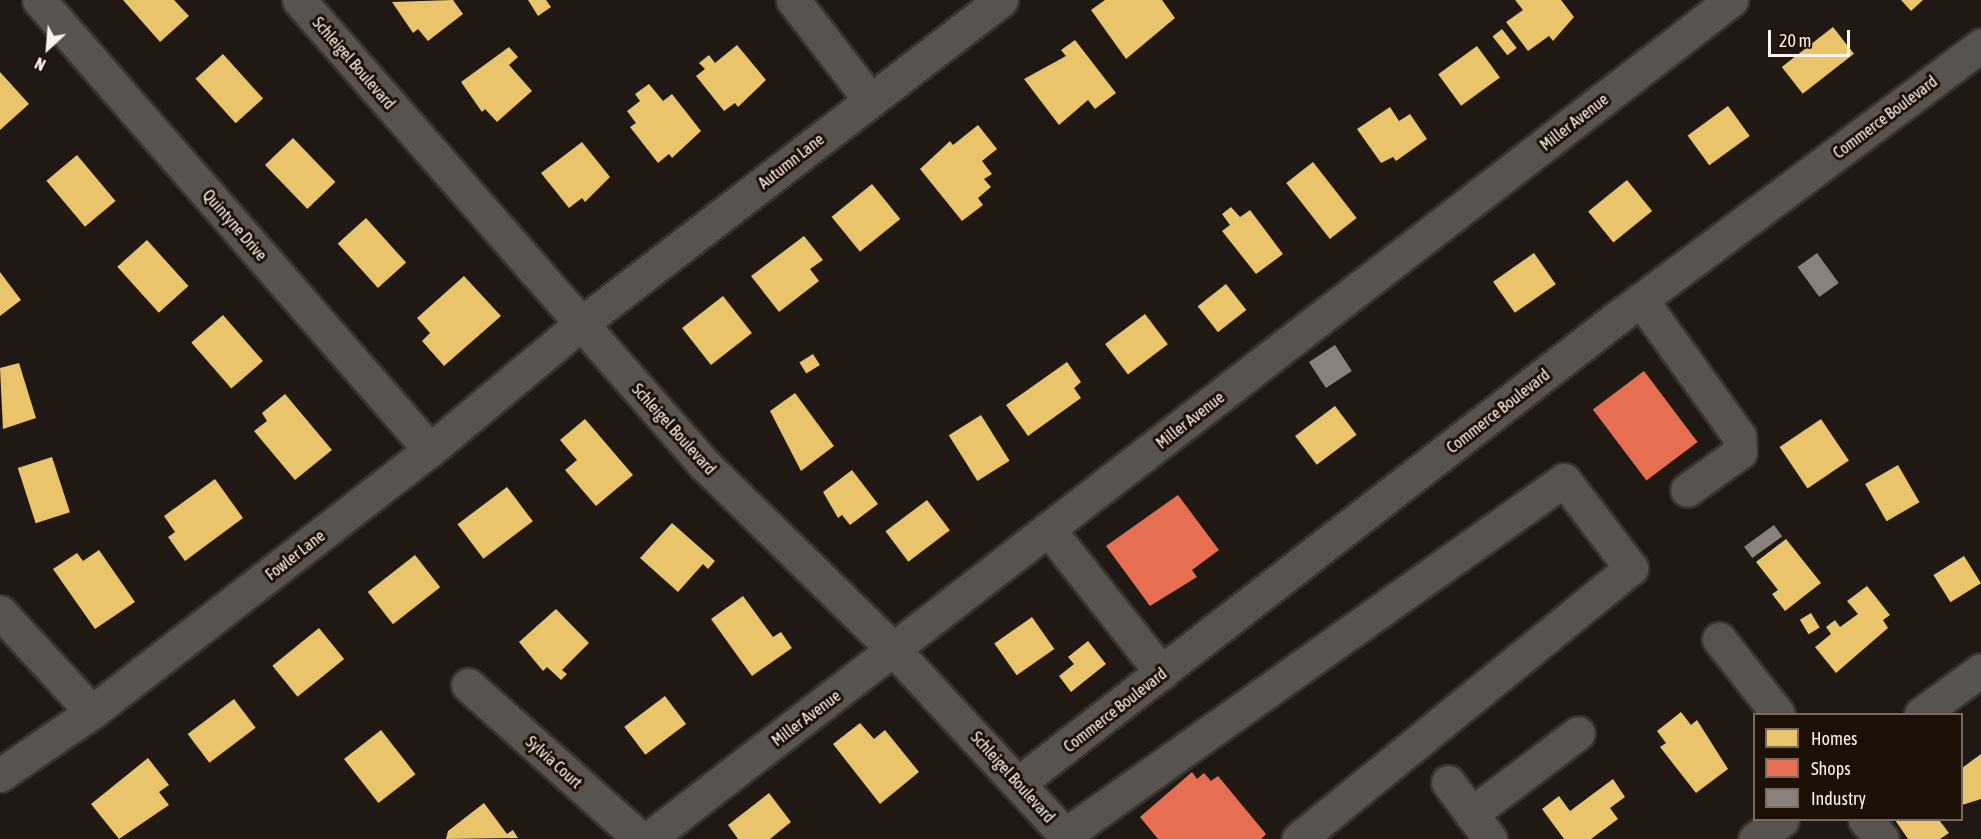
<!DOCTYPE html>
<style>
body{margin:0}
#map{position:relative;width:1981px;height:839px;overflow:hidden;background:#201913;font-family:"Asap Condensed",sans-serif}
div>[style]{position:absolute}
.homes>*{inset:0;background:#e9c46a;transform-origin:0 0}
.shops>*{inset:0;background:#e76f51;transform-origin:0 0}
.industry>*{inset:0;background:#8a817c;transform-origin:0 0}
.roads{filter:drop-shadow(2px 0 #38332f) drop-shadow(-2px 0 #38332f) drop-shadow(0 2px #38332f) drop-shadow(0 -2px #38332f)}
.minor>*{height:33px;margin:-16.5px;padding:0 16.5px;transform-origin:16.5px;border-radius:16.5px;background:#58534e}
span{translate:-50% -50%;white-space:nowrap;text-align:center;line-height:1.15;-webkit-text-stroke:6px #1c0f06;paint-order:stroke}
.street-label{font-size:16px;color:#fcf2eb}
.legend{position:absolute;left:1753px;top:713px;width:210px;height:108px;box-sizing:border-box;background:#1c0f06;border:2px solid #766a62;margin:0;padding:8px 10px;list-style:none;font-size:18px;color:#fcf2eb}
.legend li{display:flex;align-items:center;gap:12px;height:30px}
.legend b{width:30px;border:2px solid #766a62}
.north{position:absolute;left:18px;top:18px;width:60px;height:60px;-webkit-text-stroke:4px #1c0f06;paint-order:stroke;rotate:206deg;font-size:16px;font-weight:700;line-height:24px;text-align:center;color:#fcf2eb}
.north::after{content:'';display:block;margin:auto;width:21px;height:27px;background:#fcf2eb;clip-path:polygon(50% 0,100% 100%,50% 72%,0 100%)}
.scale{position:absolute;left:1768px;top:30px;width:82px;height:27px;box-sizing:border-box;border:3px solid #fcf2eb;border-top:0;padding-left:8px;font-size:18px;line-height:21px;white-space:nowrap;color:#fcf2eb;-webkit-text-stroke:4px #1c0f06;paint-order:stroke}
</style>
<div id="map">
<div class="homes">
<i style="clip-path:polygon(123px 0,174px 0,189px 16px,160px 42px)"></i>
<i style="clip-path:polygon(453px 0,463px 14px,428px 41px,418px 29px,413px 33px,392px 2px)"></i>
<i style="clip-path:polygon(528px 0,546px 0,551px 7px,538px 16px)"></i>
<i style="clip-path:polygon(1105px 0,1162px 0,1175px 18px,1126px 59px,1091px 10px)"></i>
<i style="clip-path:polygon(1515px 0,1561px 0,1574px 17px,1553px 41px,1549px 36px,1528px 51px,1506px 22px,1523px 10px)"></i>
<i style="clip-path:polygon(1901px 0,1923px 0,1911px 11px)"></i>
<i style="left:1833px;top:27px;width:34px;height:65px;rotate:52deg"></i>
<i style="left:1502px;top:29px;width:24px;height:12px;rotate:52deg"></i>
<i style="clip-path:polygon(1075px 40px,1116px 93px,1095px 109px,1088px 100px,1059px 125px,1024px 79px,1066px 56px,1061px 50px)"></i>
<i style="clip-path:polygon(737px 45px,766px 80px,738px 107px,735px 103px,724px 111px,696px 76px,705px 69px,699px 63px,709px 55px,715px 63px)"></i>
<i style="left:1477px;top:46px;width:39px;height:48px;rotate:54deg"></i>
<i style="clip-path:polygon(509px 47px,518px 57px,509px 65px,532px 91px,497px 122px,485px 109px,482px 112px,461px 82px)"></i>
<i style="left:223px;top:54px;width:60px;height:37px;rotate:48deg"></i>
<i style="clip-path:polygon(0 72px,29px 104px,0 130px)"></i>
<i style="clip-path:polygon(649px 84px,663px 101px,672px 94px,701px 131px,672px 158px,669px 154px,658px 163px,630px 127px,636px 123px,627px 111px,640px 101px,635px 94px)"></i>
<i style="left:1728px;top:106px;width:37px;height:50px;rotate:54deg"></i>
<i style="clip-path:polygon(1390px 107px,1399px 121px,1410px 114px,1427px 139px,1396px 161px,1393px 157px,1381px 163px,1357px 129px)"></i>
<i style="clip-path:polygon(978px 125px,997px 149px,982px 161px,992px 174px,984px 179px,991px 187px,978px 198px,983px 205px,962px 221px,920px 169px,950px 141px,953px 145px)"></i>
<i style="left:293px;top:138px;width:61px;height:39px;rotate:46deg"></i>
<i style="clip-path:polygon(582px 142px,610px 177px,585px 202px,582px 198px,569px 208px,541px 173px)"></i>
<i style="left:77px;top:155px;width:60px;height:40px;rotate:50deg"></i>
<i style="left:1313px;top:162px;width:71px;height:34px;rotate:52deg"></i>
<i style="left:1627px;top:180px;width:40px;height:50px;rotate:51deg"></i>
<i style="left:872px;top:184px;width:45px;height:52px;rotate:51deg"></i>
<i style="clip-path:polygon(1231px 207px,1240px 217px,1250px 210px,1283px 254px,1256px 274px,1222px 231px,1230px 225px,1222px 214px)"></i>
<i style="left:366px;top:218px;width:60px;height:38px;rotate:48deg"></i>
<i style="clip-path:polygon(804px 236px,823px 260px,810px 269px,819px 281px,779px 312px,751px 276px)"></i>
<i style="left:147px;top:240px;width:62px;height:40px;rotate:48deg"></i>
<i style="left:1534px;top:253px;width:38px;height:50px;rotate:55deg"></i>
<i style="clip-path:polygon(0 272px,21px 300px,0 316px)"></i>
<i style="clip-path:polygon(464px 276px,501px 316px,444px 366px,422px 341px,430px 333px,417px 318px)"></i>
<i style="left:1226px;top:284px;width:33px;height:36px;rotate:52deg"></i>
<i style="left:723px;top:296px;width:47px;height:52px;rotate:52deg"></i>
<i style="left:1145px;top:314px;width:38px;height:50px;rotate:53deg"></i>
<i style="left:223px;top:315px;width:61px;height:42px;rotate:49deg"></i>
<i style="left:813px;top:354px;width:13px;height:16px;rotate:58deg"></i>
<i style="clip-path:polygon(1067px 362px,1081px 382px,1074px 388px,1081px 398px,1028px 436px,1006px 405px)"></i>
<i style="clip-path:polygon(19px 363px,36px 418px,3px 429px,0 368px)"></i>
<i style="clip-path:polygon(795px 393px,834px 446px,801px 471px,770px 411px)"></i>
<i style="clip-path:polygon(285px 394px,332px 450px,295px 480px,254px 431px,267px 421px,262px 413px)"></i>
<i style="left:1335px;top:406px;width:36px;height:50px;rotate:53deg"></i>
<i style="left:981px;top:415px;width:54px;height:38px;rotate:58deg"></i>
<i style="clip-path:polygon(585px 419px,633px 475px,596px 506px,565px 470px,577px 460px,560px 440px)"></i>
<i style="left:1821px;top:419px;width:50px;height:50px;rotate:56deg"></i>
<i style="left:52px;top:457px;width:58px;height:36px;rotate:72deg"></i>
<i style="left:1898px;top:465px;width:43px;height:38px;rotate:60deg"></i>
<i style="clip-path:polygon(852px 470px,878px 504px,850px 525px,842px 515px,838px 518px,823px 492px)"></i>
<i style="clip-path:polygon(215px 479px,243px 518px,185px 561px,168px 537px,175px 532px,164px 516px)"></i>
<i style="left:507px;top:487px;width:43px;height:62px;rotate:53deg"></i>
<i style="left:927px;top:500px;width:38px;height:52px;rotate:53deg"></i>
<i style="clip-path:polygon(672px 523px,715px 561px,708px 569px,703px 564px,678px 592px,640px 558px)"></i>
<i style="clip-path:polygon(1786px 539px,1821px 583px,1785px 611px,1772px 594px,1778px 590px,1756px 562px)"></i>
<i style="clip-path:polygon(99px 550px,135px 602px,95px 629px,53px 569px,77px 553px,83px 561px)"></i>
<i style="left:415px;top:555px;width:41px;height:60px;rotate:52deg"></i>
<i style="left:1964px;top:556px;width:32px;height:36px;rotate:58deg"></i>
<i style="clip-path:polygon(1867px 586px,1890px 615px,1883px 620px,1888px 628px,1836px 673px,1815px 647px,1831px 634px,1826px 627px,1835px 620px,1840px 627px,1858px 614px,1847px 601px)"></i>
<i style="clip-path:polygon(743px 596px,773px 637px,781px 632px,792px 648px,752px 676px,711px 619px)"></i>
<i style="clip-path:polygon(556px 609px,589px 643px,562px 670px,567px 674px,561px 680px,547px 667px,543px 671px,519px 642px)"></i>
<i style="left:1811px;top:613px;width:17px;height:13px;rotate:59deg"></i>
<i style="left:1032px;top:617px;width:39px;height:46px;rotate:55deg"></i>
<i style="left:319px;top:628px;width:40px;height:60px;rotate:51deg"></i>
<i style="clip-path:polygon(1088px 641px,1106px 664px,1071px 692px,1059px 676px,1074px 664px,1068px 657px)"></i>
<i style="left:665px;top:696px;width:35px;height:51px;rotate:53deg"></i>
<i style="left:234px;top:699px;width:36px;height:58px;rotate:53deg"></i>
<i style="clip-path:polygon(1681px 712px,1691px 725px,1697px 720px,1728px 769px,1696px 793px,1660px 747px,1666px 743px,1657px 731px)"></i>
<i style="clip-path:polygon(860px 723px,874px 739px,885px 730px,919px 772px,880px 804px,833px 744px)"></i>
<i style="left:381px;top:730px;width:56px;height:47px;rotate:52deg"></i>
<i style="clip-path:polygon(1981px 754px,1981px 799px,1962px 805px,1962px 768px)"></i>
<i style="clip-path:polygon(148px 758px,169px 785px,159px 792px,169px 805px,119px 839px,91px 804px)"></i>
<i style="clip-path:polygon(1613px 779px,1625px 797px,1610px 808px,1618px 819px,1591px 839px,1564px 839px,1542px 809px,1559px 796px,1570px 811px)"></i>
<i style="clip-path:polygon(769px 793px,791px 822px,770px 839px,738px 839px,728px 825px)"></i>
<i style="clip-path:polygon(484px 803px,507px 834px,513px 830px,518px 838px,446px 839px,448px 831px)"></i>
<i style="clip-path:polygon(1895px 820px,1939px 820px,1949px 833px,1940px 839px,1908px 839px)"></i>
</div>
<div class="shops">
<i style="left:1644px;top:371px;width:89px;height:64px;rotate:53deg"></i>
<i style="clip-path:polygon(1178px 495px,1219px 550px,1192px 570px,1197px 577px,1150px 606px,1106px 546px)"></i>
<i style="clip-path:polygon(1192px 772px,1197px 779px,1204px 773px,1211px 781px,1218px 776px,1266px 834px,1261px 839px,1158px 839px,1140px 817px)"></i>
</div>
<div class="industry">
<i style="left:1817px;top:253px;width:37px;height:24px;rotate:54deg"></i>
<i style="left:1335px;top:345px;width:31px;height:31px;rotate:57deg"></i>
<i style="left:1774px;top:525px;width:14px;height:37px;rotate:54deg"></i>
</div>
<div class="roads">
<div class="minor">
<i style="left:39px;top:0;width:596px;rotate:49.01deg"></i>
<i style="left:299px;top:0;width:614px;rotate:48.89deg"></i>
<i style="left:703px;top:463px;width:267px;rotate:44.4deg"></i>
<i style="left:894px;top:650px;width:258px;rotate:47.2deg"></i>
<i style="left:793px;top:0;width:126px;rotate:52.4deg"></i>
<i style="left:1641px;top:300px;width:168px;rotate:54.2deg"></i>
<i style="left:1739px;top:436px;width:16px;rotate:86deg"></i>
<i style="left:1740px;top:452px;width:65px;rotate:144.4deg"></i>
<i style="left:1049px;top:530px;width:182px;rotate:51.7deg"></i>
<i style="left:0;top:612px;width:136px;rotate:47.4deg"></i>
<i style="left:1719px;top:639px;width:95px;rotate:51.8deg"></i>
<i style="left:468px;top:685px;width:232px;rotate:41.7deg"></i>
<i style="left:1921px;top:714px;width:74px;rotate:-36.3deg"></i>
<i style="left:0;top:775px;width:112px;rotate:-34.4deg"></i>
<i style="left:92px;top:712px;width:428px;rotate:-37.8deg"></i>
<i style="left:430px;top:450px;width:198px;rotate:-39.9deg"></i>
<i style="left:582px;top:323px;width:529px;rotate:-37.63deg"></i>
<i style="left:1020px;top:782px;width:758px;rotate:-37.87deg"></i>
<i style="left:1618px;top:317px;width:454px;rotate:-36.8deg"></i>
<i style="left:1448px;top:782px;width:71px;rotate:53.6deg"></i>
<i style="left:1471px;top:814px;width:134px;rotate:-37.1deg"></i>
<i style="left:1865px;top:820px;width:25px;rotate:48deg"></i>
<i style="left:1065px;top:835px;width:612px;rotate:-35.43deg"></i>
<i style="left:1564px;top:480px;width:111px;rotate:52.7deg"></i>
<i style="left:1631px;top:568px;width:429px;rotate:140.8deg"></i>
<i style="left:648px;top:839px;width:1370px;rotate:-37.76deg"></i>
<i style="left:1755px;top:839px;width:33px;rotate:-35deg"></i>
</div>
</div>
<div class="street-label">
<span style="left:354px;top:63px;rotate:49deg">Schleigel Boulevard</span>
<span style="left:1885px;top:117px;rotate:-37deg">Commerce Boulevard</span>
<span style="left:1574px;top:122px;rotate:-38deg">Miller Avenue</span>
<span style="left:791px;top:161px;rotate:-38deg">Autumn Lane</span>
<span style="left:235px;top:225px;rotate:49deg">Quintyne Drive</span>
<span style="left:1498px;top:411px;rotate:-38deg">Commerce Boulevard</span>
<span style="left:1190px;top:420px;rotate:-38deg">Miller Avenue</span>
<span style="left:674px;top:429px;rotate:48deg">Schleigel Boulevard</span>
<span style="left:295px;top:555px;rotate:-38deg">Fowler Lane</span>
<span style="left:1115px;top:710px;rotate:-38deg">Commerce Boulevard</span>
<span style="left:806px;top:718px;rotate:-37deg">Miller Avenue</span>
<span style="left:554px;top:762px;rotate:42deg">Sylvia Court</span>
<span style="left:1013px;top:777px;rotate:48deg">Schleigel Boulevard</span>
</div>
<ul class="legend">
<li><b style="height:16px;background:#e9c46a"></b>Homes</li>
<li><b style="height:16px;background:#e76f51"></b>Shops</li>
<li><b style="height:16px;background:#8a817c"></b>Industry</li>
</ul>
<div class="north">N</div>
<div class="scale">20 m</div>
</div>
